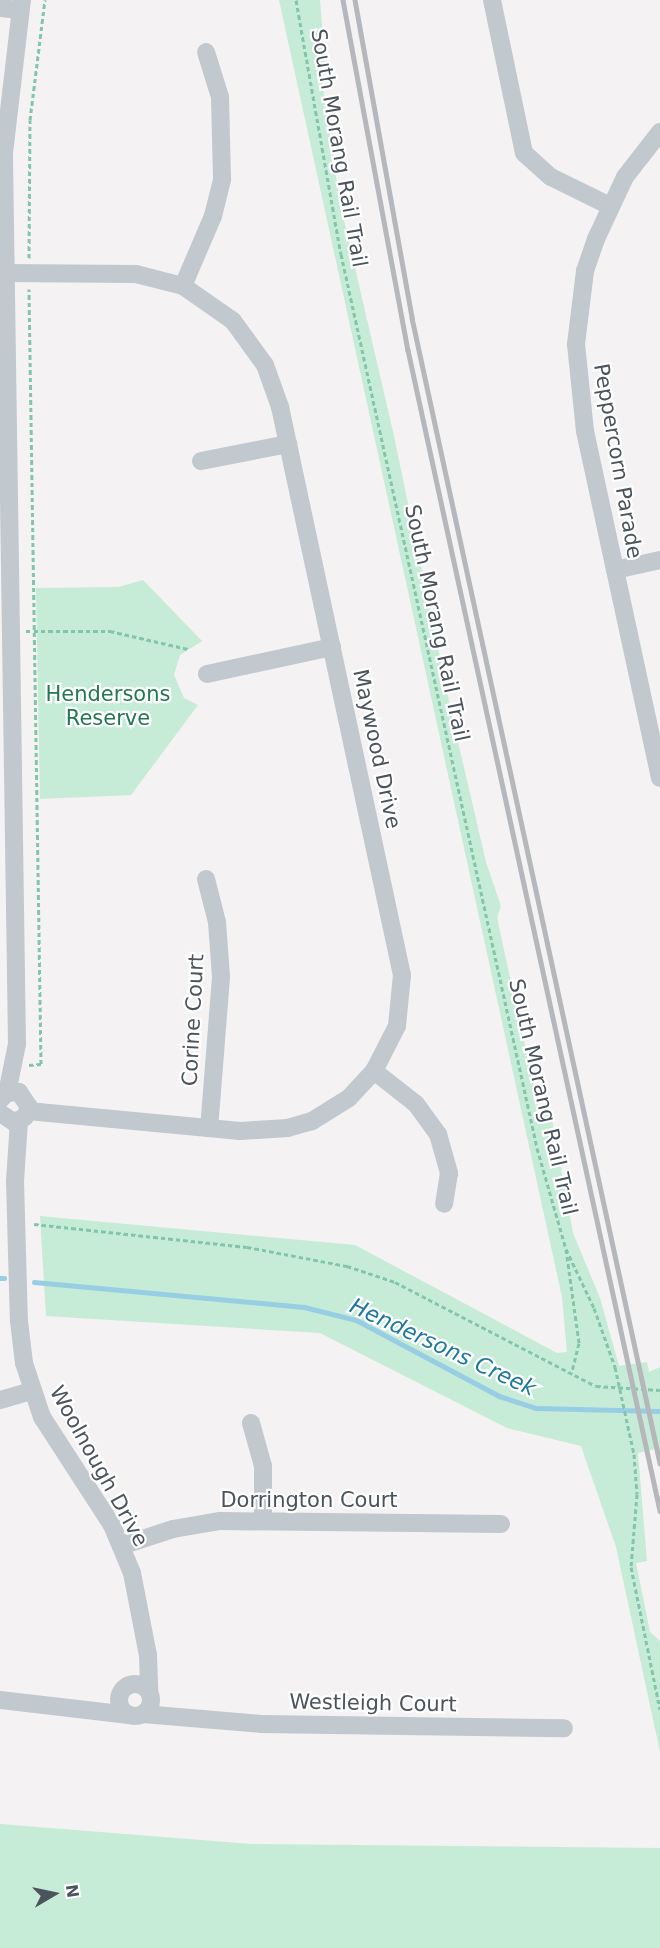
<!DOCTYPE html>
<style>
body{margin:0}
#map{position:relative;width:660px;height:1948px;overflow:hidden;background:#f4f2f2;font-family:"DejaVu Sans",sans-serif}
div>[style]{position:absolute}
.green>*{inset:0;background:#c6ebd7}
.stream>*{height:5px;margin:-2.5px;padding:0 2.5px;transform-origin:2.5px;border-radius:2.5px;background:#98cee3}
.path>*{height:3px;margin-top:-1.5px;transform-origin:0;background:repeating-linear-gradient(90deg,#82c6a9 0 4.5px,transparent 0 7.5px)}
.minor>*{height:18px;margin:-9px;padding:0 9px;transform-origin:9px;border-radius:9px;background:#c1c8ce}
.minor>.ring{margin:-9px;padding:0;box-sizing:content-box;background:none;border:18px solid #c1c8ce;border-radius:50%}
.rail>*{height:4.5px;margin:-2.25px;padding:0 2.25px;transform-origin:2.25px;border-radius:2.25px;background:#b5b7bb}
.path-bridge>*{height:3px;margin-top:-1.5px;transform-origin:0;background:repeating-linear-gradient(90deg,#82c6a9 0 4.5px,transparent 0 7.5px)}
span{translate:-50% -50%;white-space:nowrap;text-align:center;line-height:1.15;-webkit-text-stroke:4.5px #fff;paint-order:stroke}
.street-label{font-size:21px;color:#4b535d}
.park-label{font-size:21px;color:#237853}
.water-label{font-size:22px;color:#1d7a9e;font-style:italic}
.north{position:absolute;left:24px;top:1864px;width:60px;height:60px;-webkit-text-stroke:4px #fff;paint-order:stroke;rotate:81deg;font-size:16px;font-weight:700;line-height:24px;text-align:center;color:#4b535d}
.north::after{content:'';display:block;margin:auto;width:21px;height:27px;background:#4b535d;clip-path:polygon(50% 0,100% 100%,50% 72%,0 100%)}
</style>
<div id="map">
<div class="green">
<i style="clip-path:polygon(279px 0,320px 0,325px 64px,321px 74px,340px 203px,394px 436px,452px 716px,486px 862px,501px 906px,497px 918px,540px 1114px,551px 1115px,573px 1233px,600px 1298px,619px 1366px,647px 1362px,649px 1372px,660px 1367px,660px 1448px,638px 1453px,647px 1561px,636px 1563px,650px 1632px,660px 1641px,660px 1752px,616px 1547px,581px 1446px,507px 1428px,320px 1333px,46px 1316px,40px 1216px,355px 1245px,557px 1353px,567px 1352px,562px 1297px)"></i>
<i style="clip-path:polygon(143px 580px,202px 641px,180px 655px,174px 675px,184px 698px,198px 705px,131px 795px,40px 799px,36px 588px,118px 587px)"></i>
<i style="clip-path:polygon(0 1824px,251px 1844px,660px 1848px,660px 1948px,0 1948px)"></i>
</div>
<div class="stream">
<i style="left:0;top:1278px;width:4px"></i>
<i style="left:34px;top:1282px;width:271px;rotate:5.3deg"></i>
<i style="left:304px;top:1307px;width:54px;rotate:14deg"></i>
<i style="left:356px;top:1320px;width:162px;rotate:28deg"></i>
<i style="left:499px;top:1396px;width:39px;rotate:18deg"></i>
<i style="left:536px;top:1408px;width:124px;rotate:1.4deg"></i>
</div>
<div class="path">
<i style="left:296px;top:0;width:258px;rotate:80deg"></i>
<i style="left:341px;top:254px;width:915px;rotate:77.63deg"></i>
<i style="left:537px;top:1148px;width:105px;rotate:74deg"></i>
<i style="left:566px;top:1249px;width:65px;rotate:64.6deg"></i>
<i style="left:594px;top:1308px;width:63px;rotate:70.4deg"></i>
<i style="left:29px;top:258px;width:138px;rotate:-89.6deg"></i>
<i style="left:30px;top:120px;width:121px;rotate:-82.9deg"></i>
<i style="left:26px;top:631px;width:84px"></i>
<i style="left:110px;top:631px;width:80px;rotate:13deg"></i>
<i style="left:29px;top:1065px;width:12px;rotate:-5deg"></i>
<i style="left:41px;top:1064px;width:775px;rotate:-90.89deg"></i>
<i style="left:34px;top:1224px;width:214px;rotate:6.2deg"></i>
<i style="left:247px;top:1247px;width:102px;rotate:10.8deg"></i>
<i style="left:347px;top:1266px;width:51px;rotate:18.4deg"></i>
<i style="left:395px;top:1282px;width:226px;rotate:27.4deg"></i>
<i style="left:596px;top:1386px;width:64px;rotate:3.6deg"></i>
<i style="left:566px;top:1249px;width:95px;rotate:82.1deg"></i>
<i style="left:579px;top:1343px;width:29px;rotate:104deg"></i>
<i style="left:634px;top:1454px;width:40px;rotate:85.7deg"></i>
<i style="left:637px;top:1494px;width:73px;rotate:94.7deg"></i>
<i style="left:631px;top:1567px;width:145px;rotate:78.5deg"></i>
</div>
<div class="minor">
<i style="left:492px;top:0;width:156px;rotate:78.2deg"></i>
<i style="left:524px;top:153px;width:36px;rotate:42deg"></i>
<i style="left:551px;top:177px;width:66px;rotate:26.2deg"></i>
<i style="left:0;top:8px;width:20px;rotate:6deg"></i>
<i style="left:660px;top:132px;width:57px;rotate:127.9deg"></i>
<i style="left:625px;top:177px;width:68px;rotate:115.1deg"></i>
<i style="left:596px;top:239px;width:34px;rotate:109deg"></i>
<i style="left:585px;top:271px;width:74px;rotate:97deg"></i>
<i style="left:576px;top:344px;width:87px;rotate:84.1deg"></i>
<i style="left:585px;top:431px;width:355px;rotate:77.8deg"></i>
<i style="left:5px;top:273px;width:131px;rotate:0.4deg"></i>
<i style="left:136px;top:274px;width:49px;rotate:14.3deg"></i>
<i style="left:183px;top:286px;width:61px;rotate:35deg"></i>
<i style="left:233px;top:321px;width:54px;rotate:54deg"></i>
<i style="left:265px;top:365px;width:45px;rotate:70.3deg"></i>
<i style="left:280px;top:407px;width:581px;rotate:77.88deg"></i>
<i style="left:402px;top:975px;width:51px;rotate:95.6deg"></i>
<i style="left:397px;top:1026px;width:51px;rotate:117.1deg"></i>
<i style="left:374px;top:1071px;width:37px;rotate:133deg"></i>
<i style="left:349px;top:1098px;width:44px;rotate:148.1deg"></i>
<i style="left:312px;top:1121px;width:25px;rotate:164deg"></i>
<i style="left:288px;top:1128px;width:48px;rotate:176.4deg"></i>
<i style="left:240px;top:1131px;width:213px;rotate:-174.6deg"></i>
<i style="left:183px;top:286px;width:76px;rotate:-66.8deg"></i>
<i style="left:213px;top:216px;width:38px;rotate:-76deg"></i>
<i style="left:222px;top:179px;width:82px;rotate:-91.4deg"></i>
<i style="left:220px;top:97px;width:47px;rotate:-107.3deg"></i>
<i style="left:201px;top:461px;width:89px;rotate:-11.1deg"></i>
<i style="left:615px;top:570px;width:46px;rotate:-12.5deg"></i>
<i style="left:207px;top:674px;width:128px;rotate:-12.2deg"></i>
<i style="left:206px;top:879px;width:44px;rotate:75.7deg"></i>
<i style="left:217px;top:922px;width:55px;rotate:85.8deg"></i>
<i style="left:221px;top:977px;width:151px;rotate:94.5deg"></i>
<i style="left:374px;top:1071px;width:53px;rotate:38.2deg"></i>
<i style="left:416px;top:1104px;width:37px;rotate:54deg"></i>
<i style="left:438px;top:1134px;width:41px;rotate:74.2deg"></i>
<i style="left:449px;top:1173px;width:31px;rotate:99deg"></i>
<i style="left:7px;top:1093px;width:50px;rotate:-78.5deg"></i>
<i style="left:17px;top:1044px;width:891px;rotate:-90.84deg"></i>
<i style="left:4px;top:153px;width:154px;rotate:-83.3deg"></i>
<i style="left:0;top:1113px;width:17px;rotate:33deg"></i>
<i style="left:14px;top:1122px;width:12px;rotate:-24deg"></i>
<i style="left:25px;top:1117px;width:11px;rotate:-68deg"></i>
<i style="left:29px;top:1107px;width:18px;rotate:-124deg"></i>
<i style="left:19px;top:1092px;width:12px;rotate:175deg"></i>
<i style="left:7px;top:1093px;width:10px;rotate:135deg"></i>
<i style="left:19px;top:1121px;width:60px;rotate:93.8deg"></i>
<i style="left:15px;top:1181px;width:140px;rotate:88.4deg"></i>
<i style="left:19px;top:1321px;width:42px;rotate:83.2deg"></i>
<i style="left:24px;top:1363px;width:57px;rotate:71.6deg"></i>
<i style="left:42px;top:1417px;width:129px;rotate:57.1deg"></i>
<i style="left:112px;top:1525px;width:52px;rotate:67.4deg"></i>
<i style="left:132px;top:1573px;width:84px;rotate:79deg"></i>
<i style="left:148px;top:1655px;width:37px;rotate:88deg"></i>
<i style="left:0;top:1400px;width:33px;rotate:-16deg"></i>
<i style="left:251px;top:1423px;width:45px;rotate:74.4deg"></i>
<i style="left:263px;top:1466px;width:55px;rotate:90deg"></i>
<i style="left:121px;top:1546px;width:55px;rotate:-18.1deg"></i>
<i style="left:173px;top:1529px;width:48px;rotate:-9.7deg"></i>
<i style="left:220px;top:1521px;width:281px;rotate:0.6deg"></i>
<i class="ring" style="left:119px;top:1684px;width:14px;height:14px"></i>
<i style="left:0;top:1700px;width:130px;rotate:6.6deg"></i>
<i style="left:143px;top:1714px;width:118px;rotate:4.8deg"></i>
<i style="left:261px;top:1724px;width:303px;rotate:0.8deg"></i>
</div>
<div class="rail">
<i style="left:343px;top:0;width:356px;rotate:79.5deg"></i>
<i style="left:408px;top:350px;width:1188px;rotate:77.75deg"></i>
<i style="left:355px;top:0;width:323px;rotate:79.8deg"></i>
<i style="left:412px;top:318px;width:1172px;rotate:77.78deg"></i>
</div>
<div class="path-bridge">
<i style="left:615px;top:1367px;width:89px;rotate:77.7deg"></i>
</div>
<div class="street-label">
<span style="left:339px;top:148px;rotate:80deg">South Morang Rail Trail</span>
<span style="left:618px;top:461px;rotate:80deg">Peppercorn Parade</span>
<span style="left:437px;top:623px;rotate:78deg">South Morang Rail Trail</span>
<span style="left:377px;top:749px;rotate:78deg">Maywood Drive</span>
<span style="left:193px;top:1020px;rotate:-87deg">Corine Court</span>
<span style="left:543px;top:1097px;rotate:77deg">South Morang Rail Trail</span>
<span style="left:99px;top:1466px;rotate:61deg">Woolnough Drive</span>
<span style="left:309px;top:1500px">Dorrington Court</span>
<span style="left:373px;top:1703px;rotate:1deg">Westleigh Court</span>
</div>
<div class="park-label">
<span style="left:108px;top:706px">Hendersons<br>Reserve</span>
</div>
<div class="water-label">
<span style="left:443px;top:1347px;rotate:25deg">Hendersons Creek</span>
</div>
<div class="north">N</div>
</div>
